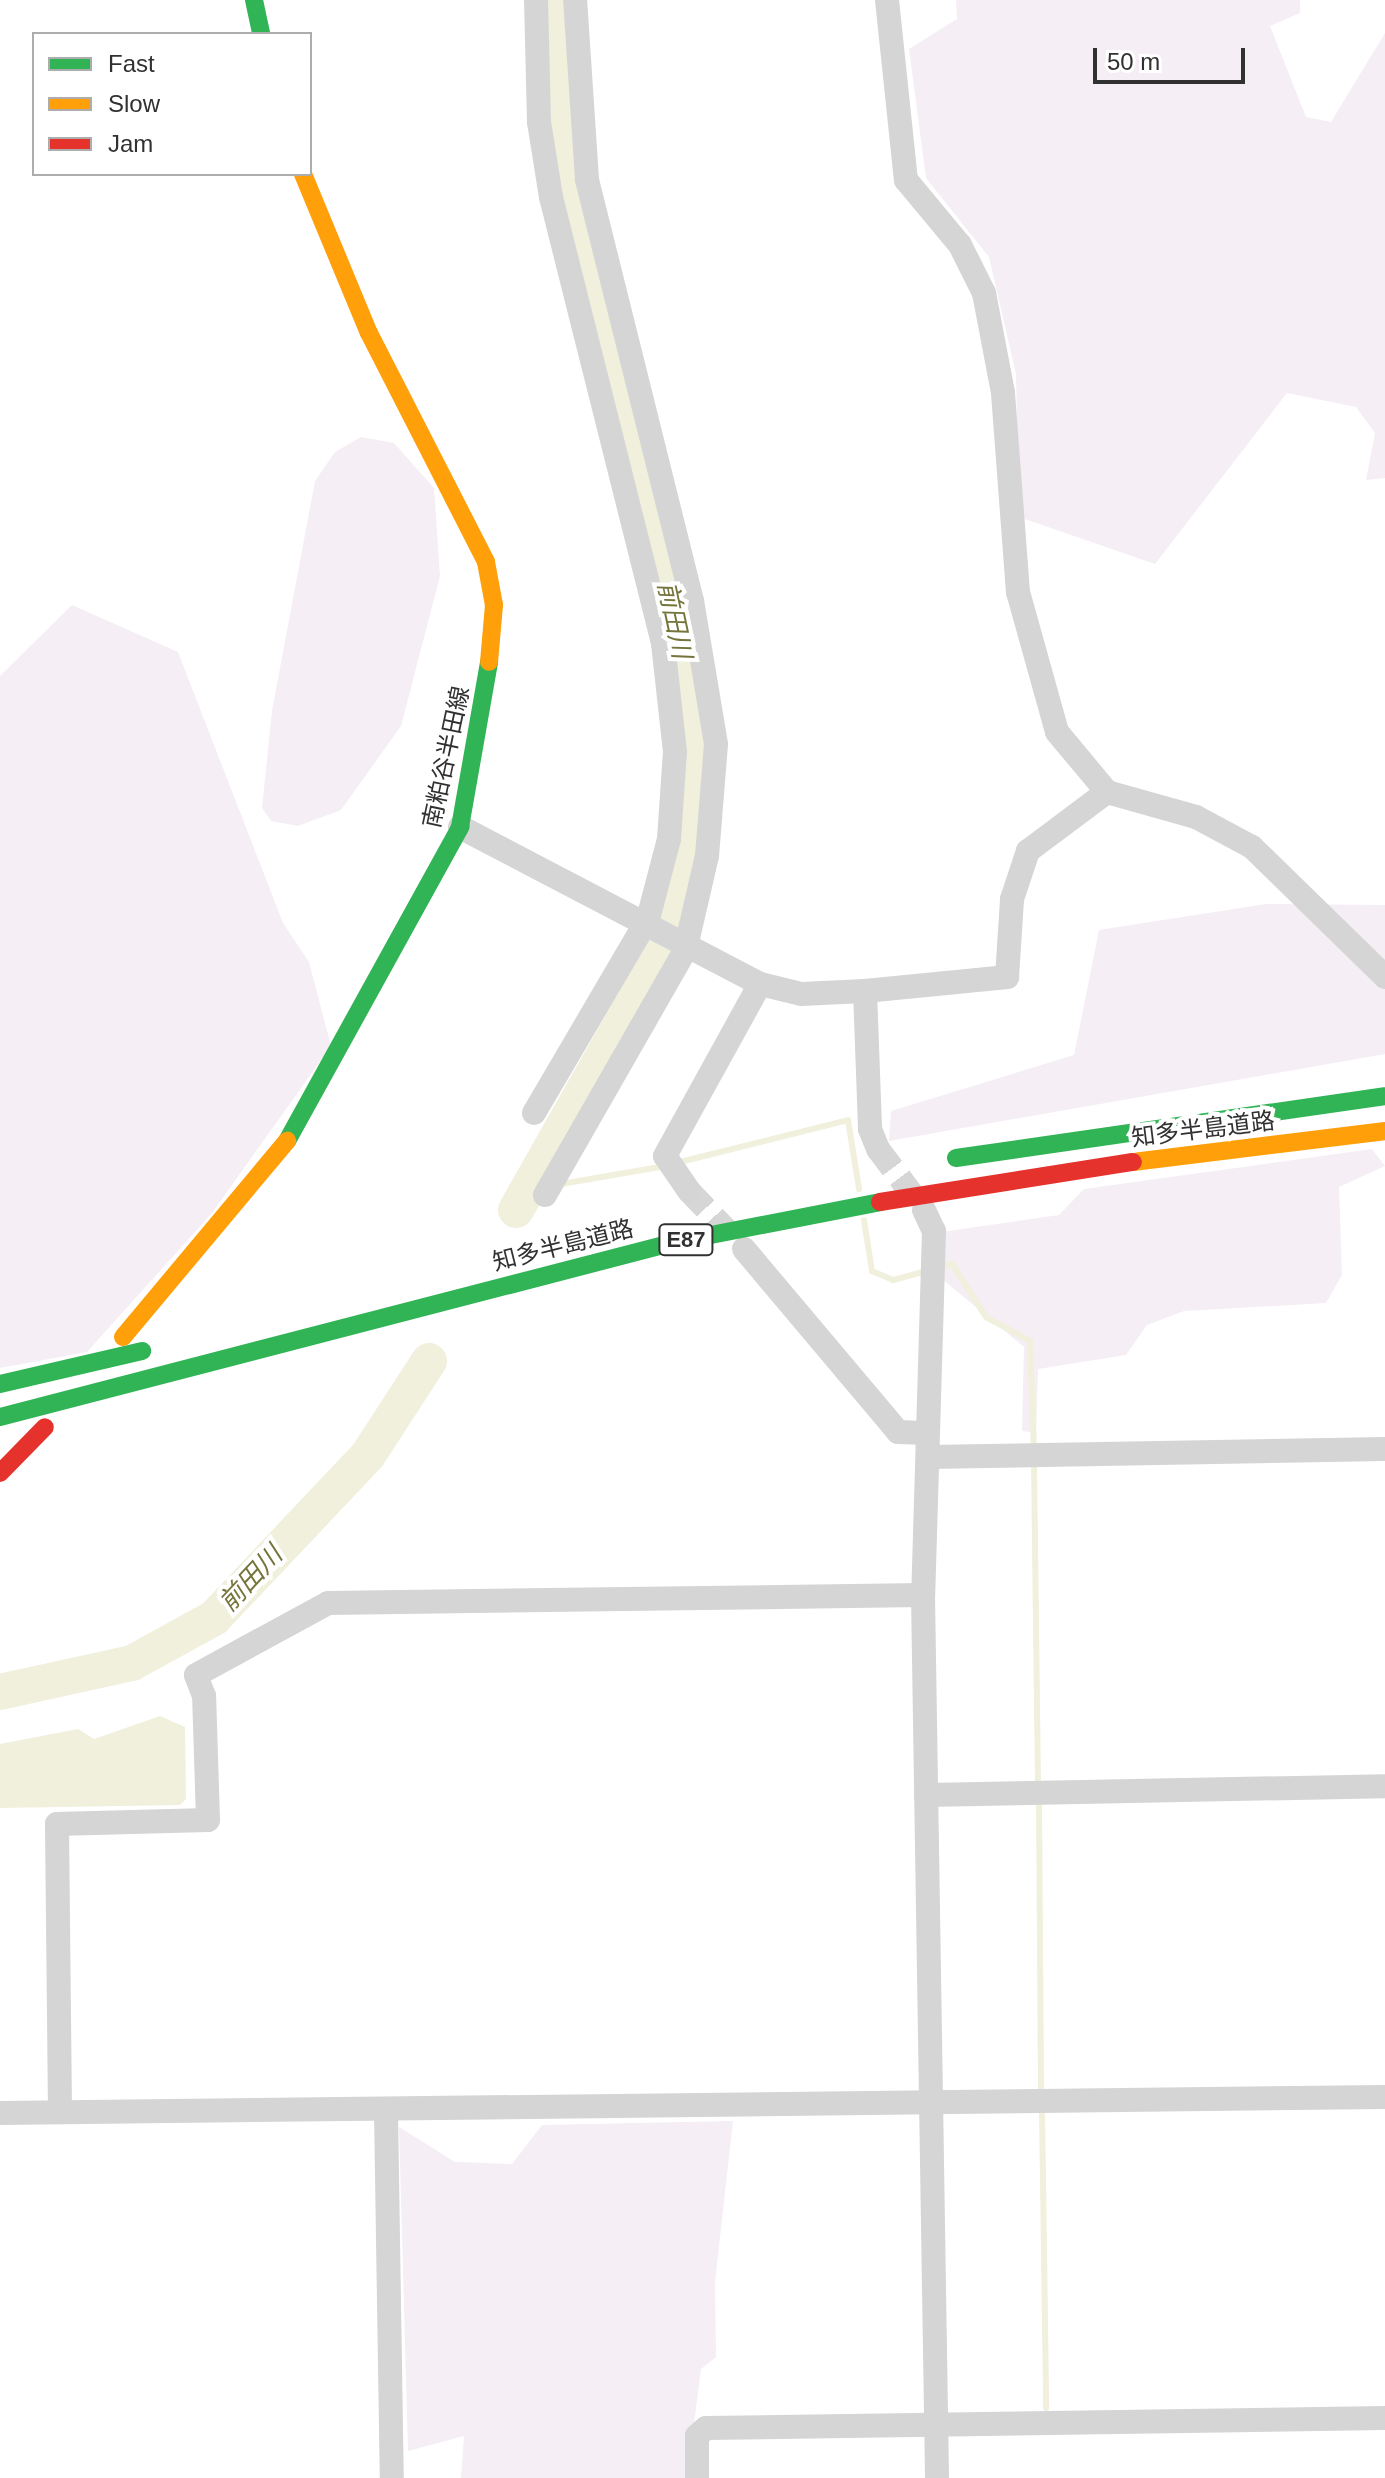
<!DOCTYPE html>
<meta charset="utf-8">
<style>
body{margin:0}
#map{position:relative;width:1385px;height:2478px;overflow:hidden;background:#fff;font-family:Arial,"Noto Sans JP",sans-serif}
div>[style]{position:absolute}
.green>*{inset:0;background:#f5eef5}
.water>*{inset:0;background:#f0f0dd}
.stream>*{height:6px;margin:-3px;padding:0 3px;transform-origin:3px;border-radius:3px;background:#f0f0dd}
.river>*{height:36px;margin:-18px;padding:0 18px;transform-origin:18px;border-radius:18px;background:#f0f0dd}
.street-tunnel>*{height:24px;margin-top:-12px;transform-origin:0;background:repeating-linear-gradient(90deg,#d6d6d6 0 24px,transparent 0 36px)}
.street>*{height:24px;margin:-12px;padding:0 12px;transform-origin:12px;border-radius:12px;background:#d5d5d5}
.fast>*{height:18px;margin:-9px;padding:0 9px;transform-origin:9px;border-radius:9px;background:#30b455}
.slow>*{height:18px;margin:-9px;padding:0 9px;transform-origin:9px;border-radius:9px;background:#ff9f0a}
.jam>*{height:18px;margin:-9px;padding:0 9px;transform-origin:9px;border-radius:9px;background:#e5322d}
span{translate:-50% -50%;white-space:nowrap;text-align:center;line-height:1.15;-webkit-text-stroke:8px #fff;paint-order:stroke}
.shield-label span{padding:2px 6px;background:#fff;border:2px solid;border-radius:6px;-webkit-text-stroke-width:0}
.shield-label{font-size:22px;color:#313131;font-weight:700}
.street-label{font-size:24px;color:#313131}
.water-label{font-size:26px;color:#74743b;font-style:italic}
.legend{position:absolute;left:32px;top:32px;width:280px;height:144px;box-sizing:border-box;background:#fff;border:2px solid #adadad;margin:0;padding:10px 14px;list-style:none;font-size:24px;color:#313131}
.legend li{display:flex;align-items:center;gap:16px;height:40px}
.legend b{width:40px;border:2px solid #adadad}
.scale{position:absolute;left:1093px;top:48px;width:152px;height:36px;box-sizing:border-box;border:4px solid #313131;border-top:0;padding-left:10px;font-size:24px;line-height:28px;white-space:nowrap;color:#313131;-webkit-text-stroke:6px #fff;paint-order:stroke}
</style>
<div id="map">
<div class="green">
<i style="clip-path:polygon(956px 0,1300px 0,1300px 13px,1270px 26px,1306px 117px,1331px 122px,1385px 33px,1385px 478px,1366px 480px,1375px 433px,1356px 407px,1287px 393px,1155px 564px,1019px 517px,1016px 374px,989px 257px,926px 178px,909px 49px,957px 19px)"></i>
<i style="clip-path:polygon(361px 437px,394px 443px,434px 488px,440px 576px,401px 726px,341px 810px,298px 826px,271px 821px,262px 808px,272px 711px,315px 481px,335px 452px)"></i>
<i style="clip-path:polygon(72px 605px,178px 652px,283px 923px,309px 962px,331px 1046px,212px 1213px,87px 1352px,0 1368px,0 676px)"></i>
<i style="clip-path:polygon(1266px 904px,1385px 905px,1385px 1054px,889px 1141px,891px 1111px,1074px 1055px,1099px 930px)"></i>
<i style="clip-path:polygon(1372px 1149px,1385px 1166px,1339px 1187px,1342px 1275px,1326px 1303px,1184px 1311px,1147px 1325px,1126px 1355px,1038px 1369px,1036px 1433px,1022px 1431px,1024px 1347px,942px 1279px,941px 1232px,1059px 1215px,1084px 1189px)"></i>
<i style="clip-path:polygon(733px 2121px,715px 2282px,716px 2357px,701px 2369px,687px 2478px,461px 2478px,464px 2436px,408px 2451px,399px 2127px,455px 2162px,512px 2164px,542px 2125px)"></i>
</div>
<div class="water">
<i style="clip-path:polygon(160px 1716px,185px 1727px,186px 1799px,180px 1805px,0 1808px,0 1744px,78px 1729px,94px 1739px)"></i>
</div>
<div class="stream">
<i style="left:676px;top:1163px;width:177px;rotate:-14deg"></i>
<i style="left:848px;top:1120px;width:70px;rotate:80.9deg"></i>
<i style="left:561px;top:1184px;width:106px;rotate:-9.8deg"></i>
<i style="left:864px;top:1220px;width:52px;rotate:81.1deg"></i>
<i style="left:872px;top:1271px;width:23px;rotate:23deg"></i>
<i style="left:893px;top:1280px;width:34px;rotate:-15deg"></i>
<i style="left:937px;top:1268px;width:16px;rotate:-15deg"></i>
<i style="left:952px;top:1264px;width:63px;rotate:57.3deg"></i>
<i style="left:986px;top:1317px;width:50px;rotate:28.6deg"></i>
<i style="left:1030px;top:1341px;width:108px;rotate:87.9deg"></i>
<i style="left:1034px;top:1460px;width:329px;rotate:89.3deg"></i>
<i style="left:1039px;top:1800px;width:297px;rotate:89.6deg"></i>
<i style="left:1042px;top:2108px;width:300px;rotate:89.2deg"></i>
</div>
<div class="river">
<i style="left:516px;top:1210px;width:272px;rotate:-60.5deg"></i>
<i style="left:650px;top:973px;width:55px;rotate:-67.6deg"></i>
<i style="left:671px;top:922px;width:65px;rotate:-76.6deg"></i>
<i style="left:686px;top:859px;width:104px;rotate:-85.1deg"></i>
<i style="left:695px;top:755px;width:106px;rotate:-96.5deg"></i>
<i style="left:683px;top:650px;width:472px;rotate:-104deg"></i>
<i style="left:569px;top:192px;width:193px;rotate:-94.5deg"></i>
<i style="left:0;top:1692px;width:135px;rotate:-12.4deg"></i>
<i style="left:132px;top:1663px;width:94px;rotate:-28.8deg"></i>
<i style="left:214px;top:1618px;width:224px;rotate:-46.6deg"></i>
<i style="left:368px;top:1455px;width:112px;rotate:-57deg"></i>
</div>
<div class="street-tunnel">
<i style="left:878px;top:1149px;width:66px;rotate:53deg"></i>
<i style="left:689px;top:1191px;width:62px;rotate:46.3deg"></i>
</div>
<div class="street">
<i style="left:887px;top:0;width:181px;rotate:84deg"></i>
<i style="left:906px;top:180px;width:85px;rotate:50.3deg"></i>
<i style="left:960px;top:245px;width:54px;rotate:63.4deg"></i>
<i style="left:984px;top:293px;width:102px;rotate:79.2deg"></i>
<i style="left:1003px;top:393px;width:200px;rotate:85.7deg"></i>
<i style="left:1018px;top:592px;width:145px;rotate:74.4deg"></i>
<i style="left:1057px;top:732px;width:78px;rotate:50.2deg"></i>
<i style="left:1107px;top:792px;width:92px;rotate:15.7deg"></i>
<i style="left:1196px;top:817px;width:64px;rotate:28.2deg"></i>
<i style="left:1252px;top:847px;width:186px;rotate:44.3deg"></i>
<i style="left:460px;top:827px;width:339px;rotate:27.6deg"></i>
<i style="left:760px;top:984px;width:42px;rotate:13.7deg"></i>
<i style="left:801px;top:994px;width:64px;rotate:-2.7deg"></i>
<i style="left:865px;top:991px;width:143px;rotate:-5.6deg"></i>
<i style="left:1007px;top:977px;width:78px;rotate:-86.3deg"></i>
<i style="left:1012px;top:899px;width:51px;rotate:-71.6deg"></i>
<i style="left:1028px;top:851px;width:99px;rotate:-36.8deg"></i>
<i style="left:865px;top:991px;width:138px;rotate:87.9deg"></i>
<i style="left:870px;top:1129px;width:22px;rotate:68deg"></i>
<i style="left:534px;top:1113px;width:225px;rotate:-59.6deg"></i>
<i style="left:648px;top:919px;width:83px;rotate:-75.3deg"></i>
<i style="left:669px;top:839px;width:87px;rotate:-86.1deg"></i>
<i style="left:675px;top:752px;width:110px;rotate:-96.3deg"></i>
<i style="left:663px;top:643px;width:460px;rotate:-104.1deg"></i>
<i style="left:551px;top:197px;width:76px;rotate:-99.1deg"></i>
<i style="left:539px;top:122px;width:122px;rotate:-91.4deg"></i>
<i style="left:689px;top:1191px;width:42px;rotate:-124.4deg"></i>
<i style="left:665px;top:1156px;width:196px;rotate:-61.1deg"></i>
<i style="left:545px;top:1195px;width:281px;rotate:-60.2deg"></i>
<i style="left:685px;top:951px;width:98px;rotate:-77deg"></i>
<i style="left:707px;top:856px;width:112px;rotate:-85.4deg"></i>
<i style="left:716px;top:744px;width:145px;rotate:-99.5deg"></i>
<i style="left:692px;top:601px;width:435px;rotate:-104deg"></i>
<i style="left:587px;top:179px;width:179px;rotate:-93.8deg"></i>
<i style="left:924px;top:1210px;width:23px;rotate:65deg"></i>
<i style="left:934px;top:1231px;width:364px;rotate:91.7deg"></i>
<i style="left:923px;top:1595px;width:883px;rotate:89.09deg"></i>
<i style="left:744px;top:1249px;width:239px;rotate:49.9deg"></i>
<i style="left:898px;top:1432px;width:28px;rotate:2deg"></i>
<i style="left:928px;top:1457px;width:457px;rotate:-1deg"></i>
<i style="left:926px;top:1795px;width:459px;rotate:-1.1deg"></i>
<i style="left:386px;top:2111px;width:367px;rotate:89.1deg"></i>
<i style="left:60px;top:2112px;width:288px;rotate:-90.6deg"></i>
<i style="left:57px;top:1824px;width:151px;rotate:-1.5deg"></i>
<i style="left:208px;top:1820px;width:124px;rotate:-91.8deg"></i>
<i style="left:204px;top:1696px;width:22px;rotate:-111deg"></i>
<i style="left:196px;top:1675px;width:150px;rotate:-28.6deg"></i>
<i style="left:328px;top:1603px;width:595px;rotate:-0.77deg"></i>
<i style="left:0;top:2113px;width:1385px;rotate:-0.66deg"></i>
<i style="left:697px;top:2478px;width:42px;rotate:-90deg"></i>
<i style="left:697px;top:2436px;width:12px;rotate:-42deg"></i>
<i style="left:706px;top:2428px;width:679px;rotate:-0.84deg"></i>
</div>
<div class="fast">
<i style="left:254px;top:0;width:35px;rotate:78deg"></i>
<i style="left:287px;top:1141px;width:359px;rotate:-61.1deg"></i>
<i style="left:460px;top:827px;width:168px;rotate:-80deg"></i>
<i style="left:956px;top:1158px;width:433px;rotate:-8.2deg"></i>
<i style="left:0;top:1384px;width:146px;rotate:-13.1deg"></i>
<i style="left:0;top:1417px;width:697px;rotate:-14.53deg"></i>
<i style="left:675px;top:1242px;width:209px;rotate:-11deg"></i>
</div>
<div class="slow">
<i style="left:303px;top:174px;width:172px;rotate:67.5deg"></i>
<i style="left:369px;top:333px;width:257px;rotate:62.9deg"></i>
<i style="left:486px;top:562px;width:44px;rotate:79.5deg"></i>
<i style="left:494px;top:605px;width:57px;rotate:95deg"></i>
<i style="left:1133px;top:1162px;width:254px;rotate:-7deg"></i>
<i style="left:123px;top:1337px;width:256px;rotate:-50.1deg"></i>
</div>
<div class="jam">
<i style="left:880px;top:1202px;width:256px;rotate:-9deg"></i>
<i style="left:0;top:1473px;width:64px;rotate:-45.6deg"></i>
</div>
<div class="shield-label">
<span style="left:686px;top:1240px">E87</span>
</div>
<div class="street-label">
<span style="left:446px;top:757px;rotate:-78deg">南粕谷半田線</span>
<span style="left:1203px;top:1129px;rotate:-7deg">知多半島道路</span>
<span style="left:563px;top:1245px;rotate:-14deg">知多半島道路</span>
</div>
<div class="water-label">
<span style="left:674px;top:620px;rotate:78deg">前田川</span>
<span style="left:251px;top:1579px;rotate:-47deg">前田川</span>
</div>
<ul class="legend">
<li><b style="height:10px;background:#30b455"></b>Fast</li>
<li><b style="height:10px;background:#ff9f0a"></b>Slow</li>
<li><b style="height:10px;background:#e5322d"></b>Jam</li>
</ul>
<div class="scale">50 m</div>
</div>
